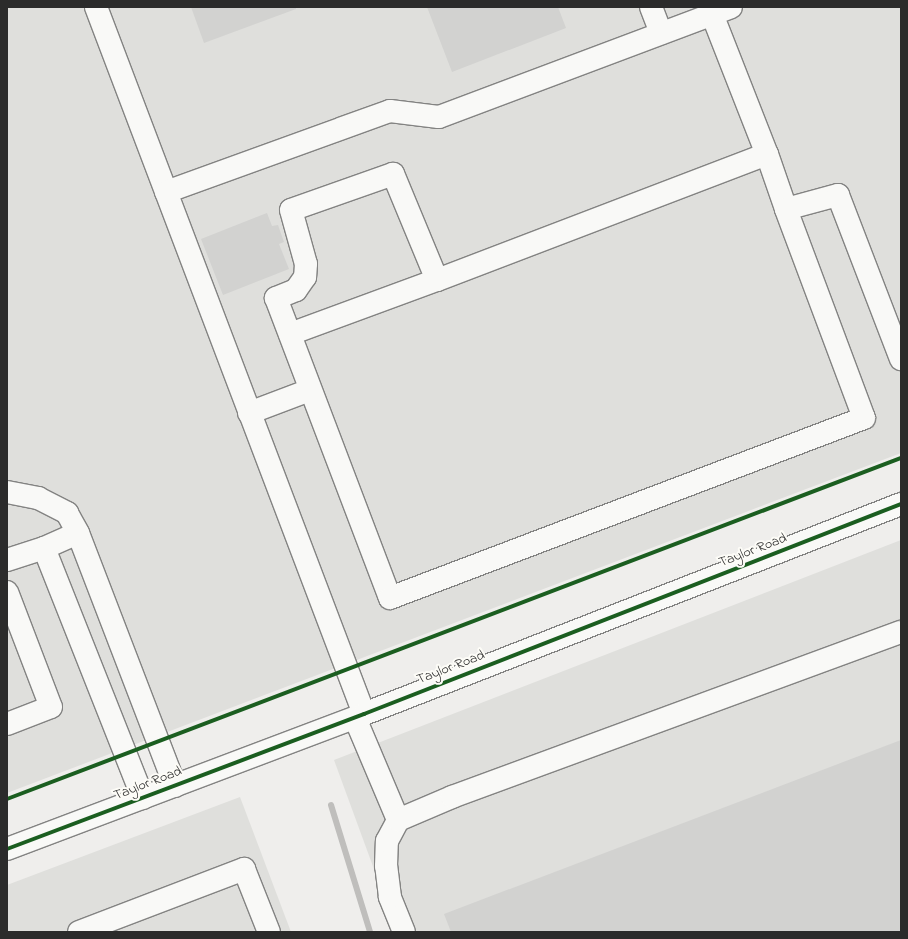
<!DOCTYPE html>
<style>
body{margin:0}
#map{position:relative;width:908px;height:939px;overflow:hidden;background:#efeeec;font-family:"Indie Flower",sans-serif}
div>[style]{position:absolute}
.built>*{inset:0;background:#dfdfdc}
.stream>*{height:6px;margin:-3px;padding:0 3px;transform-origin:3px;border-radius:3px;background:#bfbebc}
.building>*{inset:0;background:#d2d2d0}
.roads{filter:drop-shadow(1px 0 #838382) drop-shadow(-1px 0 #838382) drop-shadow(0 1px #838382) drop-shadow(0 -1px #838382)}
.minor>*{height:22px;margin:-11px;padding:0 11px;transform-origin:11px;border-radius:11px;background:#f9f9f7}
.cycleway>*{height:4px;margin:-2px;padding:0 2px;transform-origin:2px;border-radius:2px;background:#1b5e20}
span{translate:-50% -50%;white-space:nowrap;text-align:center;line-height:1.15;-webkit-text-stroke:4px #fdfcf7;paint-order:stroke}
.street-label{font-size:14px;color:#2b2b2b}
.frame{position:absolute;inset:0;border:8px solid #2b2b2b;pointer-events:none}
</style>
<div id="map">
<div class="built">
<i style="clip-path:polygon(7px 7px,901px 7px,901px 453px,7px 793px)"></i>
<i style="clip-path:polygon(901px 540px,901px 932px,397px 932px,334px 760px)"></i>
<i style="clip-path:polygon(240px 797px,291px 932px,7px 932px,7px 885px)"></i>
</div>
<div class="stream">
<i style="left:331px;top:805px;width:133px;rotate:72.9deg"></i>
</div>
<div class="building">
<i style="clip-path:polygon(191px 7px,296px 7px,296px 9px,204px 43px)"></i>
<i style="clip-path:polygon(427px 7px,558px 7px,566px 28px,452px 72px)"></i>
<i style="clip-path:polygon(267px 213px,272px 226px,278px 225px,284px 242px,279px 244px,289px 269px,223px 295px,201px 239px)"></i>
<i style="clip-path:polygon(901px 740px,901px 932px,451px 932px,444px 914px)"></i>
</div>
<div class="roads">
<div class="minor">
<i style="left:96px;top:7px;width:756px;rotate:69.24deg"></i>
<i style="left:651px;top:7px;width:28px;rotate:69deg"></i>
<i style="left:712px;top:14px;width:150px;rotate:68.6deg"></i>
<i style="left:166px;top:192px;width:238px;rotate:-19.9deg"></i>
<i style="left:390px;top:111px;width:49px;rotate:7deg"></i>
<i style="left:439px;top:117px;width:312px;rotate:-20.6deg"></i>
<i style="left:786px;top:209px;width:58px;rotate:-109.1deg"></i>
<i style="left:767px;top:154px;width:353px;rotate:159.1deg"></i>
<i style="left:437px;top:280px;width:115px;rotate:-112.5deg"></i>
<i style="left:393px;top:174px;width:108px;rotate:160.6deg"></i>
<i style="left:291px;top:210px;width:56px;rotate:74.5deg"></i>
<i style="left:306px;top:264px;width:13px;rotate:94deg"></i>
<i style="left:305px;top:277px;width:16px;rotate:125deg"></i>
<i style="left:296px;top:290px;width:22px;rotate:158deg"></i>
<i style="left:276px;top:298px;width:321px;rotate:69.2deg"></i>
<i style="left:390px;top:598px;width:507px;rotate:-20.79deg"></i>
<i style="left:864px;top:418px;width:223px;rotate:-110.5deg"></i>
<i style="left:786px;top:209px;width:54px;rotate:-15.1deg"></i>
<i style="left:838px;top:195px;width:176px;rotate:69deg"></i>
<i style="left:290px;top:334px;width:157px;rotate:-20.2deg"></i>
<i style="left:249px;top:413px;width:65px;rotate:-20.7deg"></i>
<i style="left:7px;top:492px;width:32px;rotate:11deg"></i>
<i style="left:38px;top:498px;width:33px;rotate:27deg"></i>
<i style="left:67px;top:513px;width:23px;rotate:61deg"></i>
<i style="left:44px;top:548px;width:37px;rotate:-24deg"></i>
<i style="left:78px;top:533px;width:271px;rotate:69deg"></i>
<i style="left:7px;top:560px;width:39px;rotate:-18deg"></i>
<i style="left:44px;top:548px;width:269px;rotate:68.4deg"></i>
<i style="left:7px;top:592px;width:123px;rotate:69.1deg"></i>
<i style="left:51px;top:707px;width:47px;rotate:158.9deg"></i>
<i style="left:355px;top:718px;width:111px;rotate:67.1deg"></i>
<i style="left:7px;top:849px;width:382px;rotate:-20.7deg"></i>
<i style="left:364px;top:714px;width:577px;rotate:-21.36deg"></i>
<i style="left:79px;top:932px;width:177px;rotate:-20.9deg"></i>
<i style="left:244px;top:869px;width:68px;rotate:68.4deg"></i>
<i style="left:404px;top:932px;width:38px;rotate:-112deg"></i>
<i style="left:390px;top:897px;width:31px;rotate:-97deg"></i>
<i style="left:386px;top:866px;width:25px;rotate:-88deg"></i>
<i style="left:387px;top:841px;width:24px;rotate:-62deg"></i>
<i style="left:398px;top:820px;width:59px;rotate:-23.1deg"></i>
<i style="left:452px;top:797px;width:478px;rotate:-20.2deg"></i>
</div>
</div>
<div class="cycleway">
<i style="left:7px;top:799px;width:957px;rotate:-20.88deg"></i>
<i style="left:7px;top:849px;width:382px;rotate:-20.7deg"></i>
<i style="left:364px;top:714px;width:577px;rotate:-21.36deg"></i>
</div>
<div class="street-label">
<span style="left:753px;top:551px;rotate:-21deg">Taylor Road</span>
<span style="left:451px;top:668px;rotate:-21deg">Taylor Road</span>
<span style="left:148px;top:784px;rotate:-21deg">Taylor Road</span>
</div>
<div class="frame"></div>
</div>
